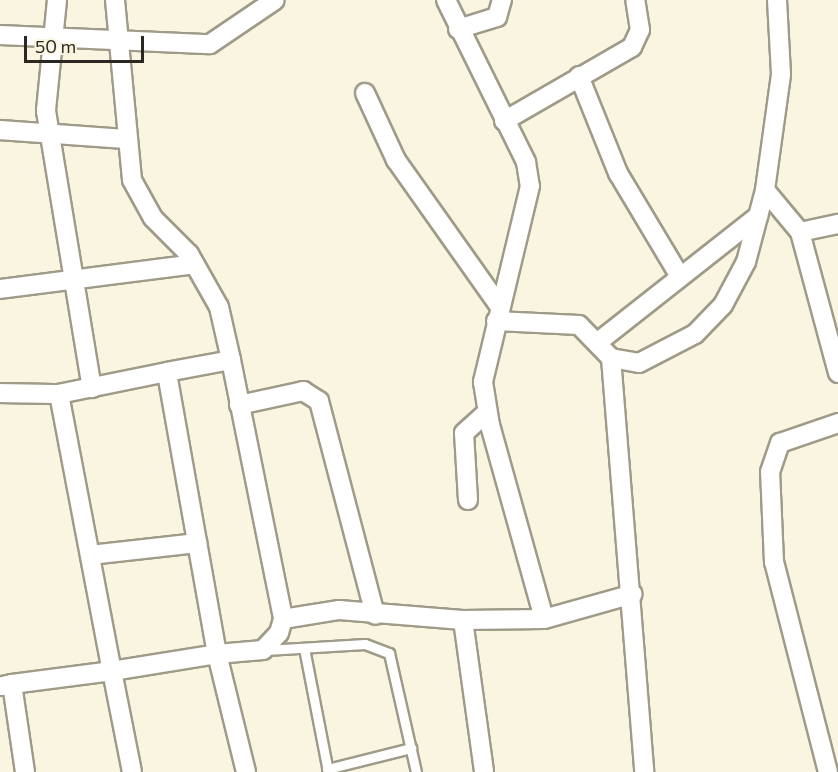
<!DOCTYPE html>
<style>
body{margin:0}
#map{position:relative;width:838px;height:772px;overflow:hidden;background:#f9f5e0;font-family:Commissioner,sans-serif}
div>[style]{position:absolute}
.roads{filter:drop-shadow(2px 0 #9f9b88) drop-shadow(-2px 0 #9f9b88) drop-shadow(0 2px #9f9b88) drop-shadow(0 -2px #9f9b88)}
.service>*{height:9px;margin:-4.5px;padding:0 4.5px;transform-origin:4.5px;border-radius:4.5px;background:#fff}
.minor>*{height:18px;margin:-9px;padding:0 9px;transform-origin:9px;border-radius:9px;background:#fff}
span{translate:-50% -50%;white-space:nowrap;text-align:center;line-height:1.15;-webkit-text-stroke:4.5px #f9f5e0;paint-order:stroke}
.scale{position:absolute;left:24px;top:36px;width:120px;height:27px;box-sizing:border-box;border:3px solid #2a2820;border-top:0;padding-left:8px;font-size:18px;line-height:21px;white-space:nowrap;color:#2a2820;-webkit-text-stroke:4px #f9f5e0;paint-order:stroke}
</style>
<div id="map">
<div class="roads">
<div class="service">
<i style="left:304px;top:648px;width:126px;rotate:79deg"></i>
<i style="left:266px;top:650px;width:99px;rotate:-3.5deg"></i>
<i style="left:365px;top:644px;width:26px;rotate:21deg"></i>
<i style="left:389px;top:653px;width:122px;rotate:77.2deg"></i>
<i style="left:327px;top:769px;width:87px;rotate:-14deg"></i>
</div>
<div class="minor">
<i style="left:57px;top:0;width:112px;rotate:95.7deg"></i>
<i style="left:46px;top:111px;width:281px;rotate:80.6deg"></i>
<i style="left:115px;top:0;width:181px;rotate:84.6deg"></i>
<i style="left:132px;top:180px;width:43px;rotate:61.1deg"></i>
<i style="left:153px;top:218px;width:51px;rotate:45deg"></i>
<i style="left:189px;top:254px;width:61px;rotate:60.5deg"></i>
<i style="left:219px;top:307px;width:54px;rotate:77.2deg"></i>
<i style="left:231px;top:360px;width:65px;rotate:169.4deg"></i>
<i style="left:446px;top:0;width:181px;rotate:63.7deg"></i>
<i style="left:526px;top:162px;width:24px;rotate:81deg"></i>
<i style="left:530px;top:186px;width:202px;rotate:103.5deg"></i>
<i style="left:483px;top:382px;width:44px;rotate:80.8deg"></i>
<i style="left:490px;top:425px;width:201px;rotate:74.4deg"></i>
<i style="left:458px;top:29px;width:41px;rotate:-17.1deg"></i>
<i style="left:497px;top:17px;width:18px;rotate:-74deg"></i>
<i style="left:0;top:35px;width:210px;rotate:2.5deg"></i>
<i style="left:210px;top:44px;width:78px;rotate:-34.1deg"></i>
<i style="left:579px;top:76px;width:105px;rotate:68.1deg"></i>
<i style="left:618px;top:173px;width:119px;rotate:59.1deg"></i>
<i style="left:365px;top:93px;width:74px;rotate:65.2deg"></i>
<i style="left:396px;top:160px;width:180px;rotate:54.7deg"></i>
<i style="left:504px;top:121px;width:148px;rotate:-30deg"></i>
<i style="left:632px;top:47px;width:19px;rotate:-65deg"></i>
<i style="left:640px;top:30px;width:30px;rotate:-99deg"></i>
<i style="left:0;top:130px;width:127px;rotate:4.1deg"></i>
<i style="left:765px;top:190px;width:55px;rotate:50.2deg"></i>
<i style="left:800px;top:232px;width:146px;rotate:74.9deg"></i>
<i style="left:800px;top:232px;width:39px;rotate:-12deg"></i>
<i style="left:0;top:289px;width:196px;rotate:-7.3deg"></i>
<i style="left:496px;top:321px;width:83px;rotate:2.8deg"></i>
<i style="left:579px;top:325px;width:46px;rotate:45.9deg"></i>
<i style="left:611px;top:358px;width:28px;rotate:10deg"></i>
<i style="left:639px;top:363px;width:63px;rotate:-27.4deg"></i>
<i style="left:695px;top:334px;width:40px;rotate:-46deg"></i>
<i style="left:723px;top:305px;width:49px;rotate:-61.9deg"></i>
<i style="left:746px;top:262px;width:74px;rotate:-75.2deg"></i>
<i style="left:765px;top:190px;width:117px;rotate:-82.1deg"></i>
<i style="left:781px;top:74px;width:74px;rotate:-93.1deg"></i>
<i style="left:598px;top:342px;width:204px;rotate:-38.2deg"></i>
<i style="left:611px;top:358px;width:415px;rotate:85.4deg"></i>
<i style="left:231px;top:360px;width:264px;rotate:78.6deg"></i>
<i style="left:0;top:393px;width:59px;rotate:1deg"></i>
<i style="left:59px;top:394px;width:282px;rotate:79.2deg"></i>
<i style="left:112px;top:671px;width:106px;rotate:-9.2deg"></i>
<i style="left:217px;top:654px;width:286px;rotate:-100.1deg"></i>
<i style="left:167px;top:372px;width:110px;rotate:168.5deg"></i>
<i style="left:239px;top:405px;width:66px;rotate:-12.3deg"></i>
<i style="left:303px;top:391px;width:19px;rotate:32deg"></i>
<i style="left:319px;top:401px;width:221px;rotate:75.3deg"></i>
<i style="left:468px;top:500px;width:67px;rotate:-93.4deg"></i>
<i style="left:464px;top:433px;width:31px;rotate:-42deg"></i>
<i style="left:90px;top:555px;width:108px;rotate:-6.4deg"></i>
<i style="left:463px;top:620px;width:153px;rotate:82.1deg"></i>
<i style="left:12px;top:684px;width:101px;rotate:-7.4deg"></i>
<i style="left:112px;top:671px;width:103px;rotate:78.8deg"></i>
<i style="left:2px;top:686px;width:10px;rotate:-11deg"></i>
<i style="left:12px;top:684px;width:89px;rotate:81.6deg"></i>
<i style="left:246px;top:772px;width:122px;rotate:-103.8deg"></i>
<i style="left:217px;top:654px;width:46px;rotate:-5deg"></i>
<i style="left:263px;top:650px;width:23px;rotate:-47deg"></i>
<i style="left:279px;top:633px;width:15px;rotate:-74deg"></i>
<i style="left:283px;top:619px;width:57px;rotate:-9.1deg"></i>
<i style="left:339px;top:610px;width:124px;rotate:4.6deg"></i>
<i style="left:463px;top:620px;width:81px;rotate:-0.7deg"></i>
<i style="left:544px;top:619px;width:92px;rotate:-15.7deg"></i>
<i style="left:828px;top:772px;width:217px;rotate:-104.4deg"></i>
<i style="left:774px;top:562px;width:90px;rotate:-92.5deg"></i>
<i style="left:770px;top:472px;width:31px;rotate:-71deg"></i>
<i style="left:780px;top:443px;width:61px;rotate:-19deg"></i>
</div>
</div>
<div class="scale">50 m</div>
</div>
